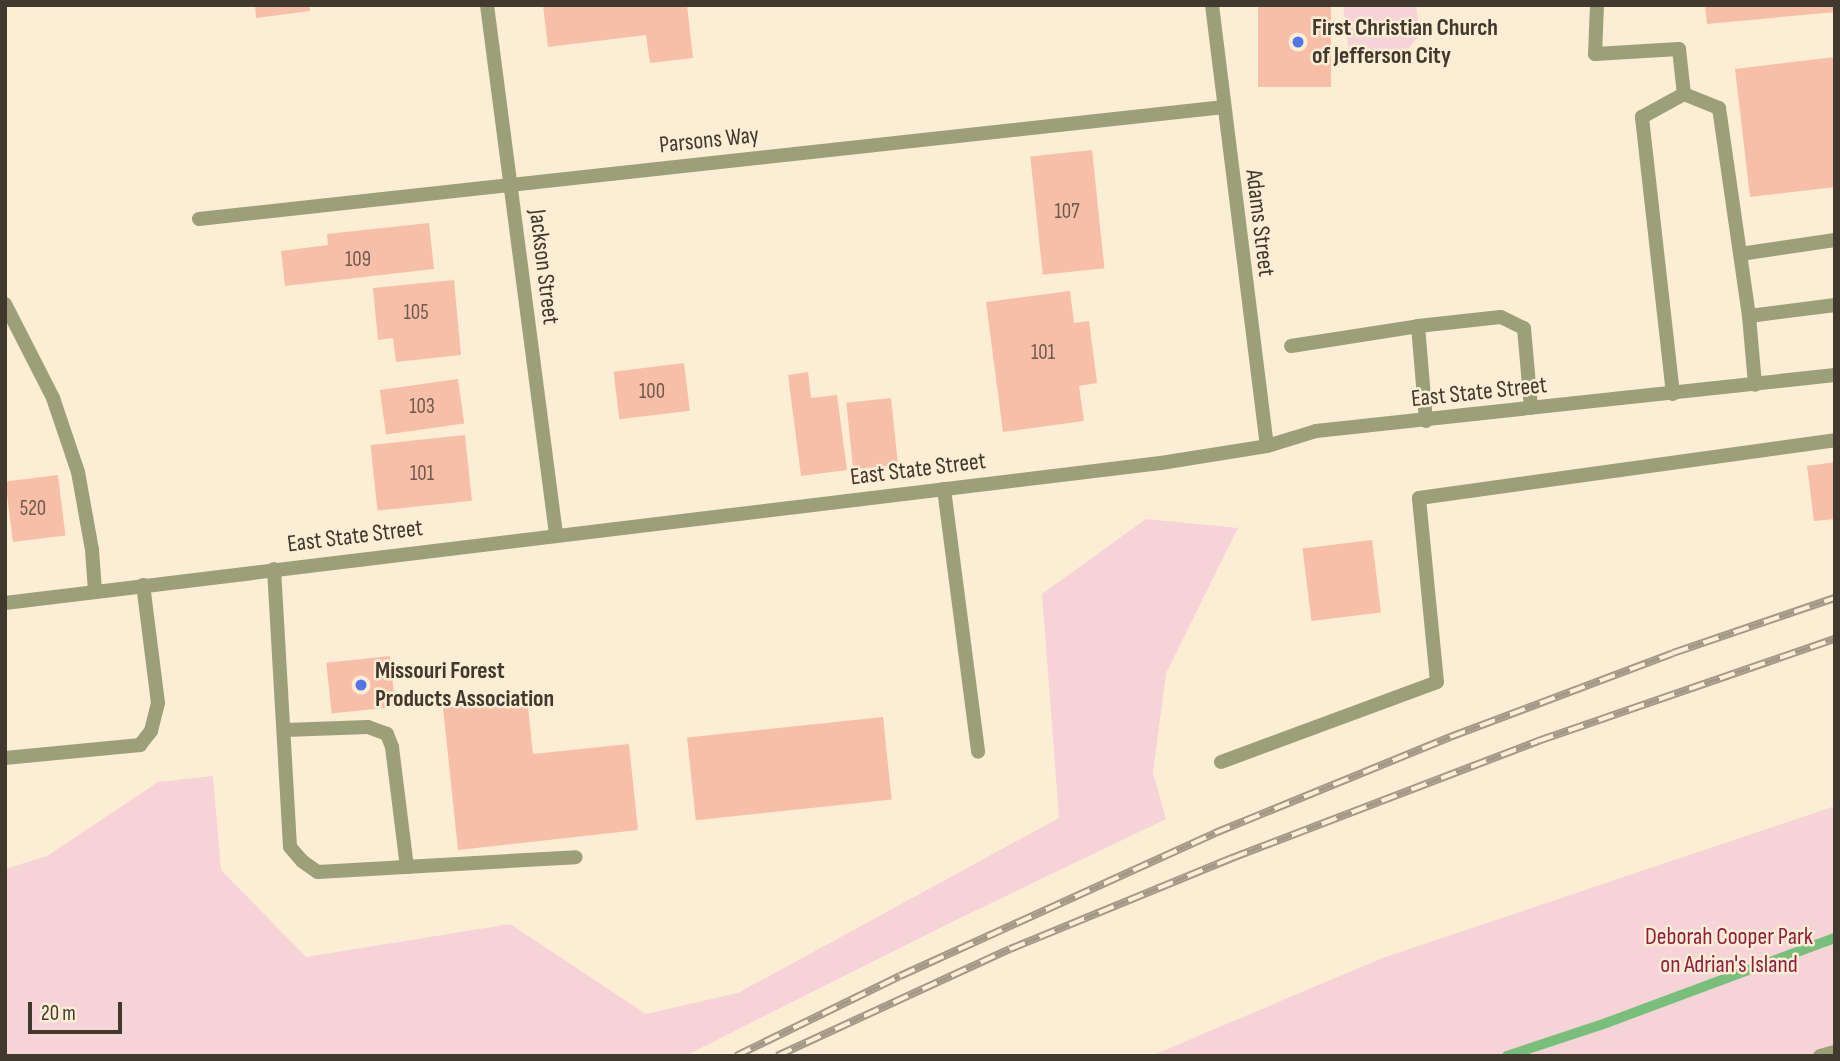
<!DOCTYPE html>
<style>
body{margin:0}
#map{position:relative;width:1840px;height:1061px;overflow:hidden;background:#fcedd5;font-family:"Sofia Sans Condensed",sans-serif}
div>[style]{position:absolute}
.green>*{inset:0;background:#f6d3d7}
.stream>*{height:10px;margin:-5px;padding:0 5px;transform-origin:5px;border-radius:5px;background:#77bf7b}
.building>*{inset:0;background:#f7bfa8;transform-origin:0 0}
.service>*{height:14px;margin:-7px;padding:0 7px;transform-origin:7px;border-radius:7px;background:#9ca079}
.minor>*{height:14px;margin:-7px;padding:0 7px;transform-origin:7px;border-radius:7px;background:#9ca079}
.rail>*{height:8px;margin-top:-4px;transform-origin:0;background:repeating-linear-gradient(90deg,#fcedd5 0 16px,#a49886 0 32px);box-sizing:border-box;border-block:2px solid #a49886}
.dots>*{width:19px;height:19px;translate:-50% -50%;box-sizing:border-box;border:4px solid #fcedd5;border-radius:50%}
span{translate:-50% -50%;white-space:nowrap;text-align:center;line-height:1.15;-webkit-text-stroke:5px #fcedd5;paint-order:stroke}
.number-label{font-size:21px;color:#6e5a4c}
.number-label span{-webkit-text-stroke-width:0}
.poi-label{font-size:24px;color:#41392d;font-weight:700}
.left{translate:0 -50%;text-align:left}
.street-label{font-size:24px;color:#41392d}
.park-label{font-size:24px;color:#911d3e}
.frame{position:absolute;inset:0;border:7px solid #41392d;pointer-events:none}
.scale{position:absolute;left:28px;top:1002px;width:94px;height:32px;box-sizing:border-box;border:4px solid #41392d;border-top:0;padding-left:9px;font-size:21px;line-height:24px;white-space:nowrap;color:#41392d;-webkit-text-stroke:5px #fcedd5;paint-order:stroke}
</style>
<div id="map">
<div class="green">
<i style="clip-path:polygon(1343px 5px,1416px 5px,1420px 35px,1407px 50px,1349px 54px)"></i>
<i style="clip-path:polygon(1146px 519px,1238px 528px,1166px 673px,1153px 773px,1166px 819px,958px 919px,685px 1056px,5px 1056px,5px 869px,47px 856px,158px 782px,213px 776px,221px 870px,306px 957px,510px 924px,646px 1014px,738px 993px,1059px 818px,1042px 594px)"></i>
<i style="clip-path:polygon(1835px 806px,1835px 1056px,1151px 1056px,1380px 959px)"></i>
</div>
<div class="stream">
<i style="left:1507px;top:1056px;width:104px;rotate:-18.4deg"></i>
<i style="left:1606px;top:1023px;width:244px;rotate:-20.4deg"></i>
</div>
<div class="building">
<i style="clip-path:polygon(255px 5px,309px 5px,310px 11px,256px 18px)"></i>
<i style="clip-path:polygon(543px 5px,687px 5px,693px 58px,650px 63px,646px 35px,548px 47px)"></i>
<i style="left:1258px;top:5px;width:73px;height:82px"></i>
<i style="clip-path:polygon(1705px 5px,1835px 5px,1835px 12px,1707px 24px)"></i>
<i style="clip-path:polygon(1835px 57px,1835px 187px,1750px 197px,1735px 69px)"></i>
<i style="left:1092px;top:150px;width:119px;height:62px;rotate:84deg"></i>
<i style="clip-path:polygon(429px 223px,434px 269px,285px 286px,281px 251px,328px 245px,327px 234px)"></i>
<i style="clip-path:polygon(454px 280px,461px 355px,396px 362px,393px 338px,378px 340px,373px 288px)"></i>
<i style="clip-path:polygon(1070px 291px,1074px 323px,1089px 321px,1097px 383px,1079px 386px,1084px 421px,1003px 432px,986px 302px)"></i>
<i style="left:684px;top:363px;width:48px;height:71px;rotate:83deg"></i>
<i style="clip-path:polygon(808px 372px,811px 398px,837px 395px,847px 470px,801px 476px,788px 375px)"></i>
<i style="left:458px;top:379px;width:45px;height:79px;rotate:82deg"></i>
<i style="left:891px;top:398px;width:67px;height:45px;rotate:84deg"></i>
<i style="left:465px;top:435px;width:66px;height:95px;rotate:84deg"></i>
<i style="clip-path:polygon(1835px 462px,1835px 519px,1814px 521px,1807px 466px)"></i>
<i style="left:58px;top:475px;width:61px;height:53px;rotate:83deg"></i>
<i style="left:1372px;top:540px;width:73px;height:70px;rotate:83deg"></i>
<i style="left:390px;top:656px;width:51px;height:64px;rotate:84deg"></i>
<i style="clip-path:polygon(527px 698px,533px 754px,629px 744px,638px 830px,458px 850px,443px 708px)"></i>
<i style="left:883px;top:717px;width:83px;height:197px;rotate:84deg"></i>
</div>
<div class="service">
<i style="left:1597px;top:5px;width:49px;rotate:92.3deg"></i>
<i style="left:1595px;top:54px;width:84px;rotate:-3.4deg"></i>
<i style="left:1679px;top:49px;width:45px;rotate:83.7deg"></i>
<i style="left:1684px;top:94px;width:38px;rotate:22deg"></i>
<i style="left:1719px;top:108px;width:210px;rotate:81.8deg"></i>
<i style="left:1749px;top:316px;width:87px;rotate:-7.3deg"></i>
<i style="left:199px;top:219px;width:1031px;rotate:-6.24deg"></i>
<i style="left:1740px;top:254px;width:96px;rotate:-8.4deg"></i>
<i style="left:5px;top:304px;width:106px;rotate:62.9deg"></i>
<i style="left:53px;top:398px;width:78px;rotate:71.3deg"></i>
<i style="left:78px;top:472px;width:79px;rotate:79.8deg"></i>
<i style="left:92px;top:550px;width:41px;rotate:85.8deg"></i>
<i style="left:1749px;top:316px;width:69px;rotate:85deg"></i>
<i style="left:1291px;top:346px;width:129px;rotate:-8.9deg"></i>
<i style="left:1673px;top:394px;width:279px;rotate:-96.4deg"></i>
<i style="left:1642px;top:117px;width:48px;rotate:-28.7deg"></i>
<i style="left:1426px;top:421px;width:95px;rotate:-94.8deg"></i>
<i style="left:1418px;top:326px;width:83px;rotate:-6.2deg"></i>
<i style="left:1501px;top:317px;width:25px;rotate:26deg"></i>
<i style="left:1524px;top:328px;width:80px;rotate:85deg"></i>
<i style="left:944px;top:489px;width:265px;rotate:82.6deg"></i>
<i style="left:274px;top:569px;width:278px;rotate:86.7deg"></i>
<i style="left:290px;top:847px;width:18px;rotate:49deg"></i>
<i style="left:302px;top:861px;width:19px;rotate:35deg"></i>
<i style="left:318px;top:872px;width:258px;rotate:-3.3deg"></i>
<i style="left:285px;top:730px;width:83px;rotate:-2.1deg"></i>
<i style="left:368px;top:727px;width:20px;rotate:20deg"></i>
<i style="left:387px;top:734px;width:14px;rotate:69deg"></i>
<i style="left:392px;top:747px;width:121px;rotate:82.9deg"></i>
<i style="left:5px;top:758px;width:136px;rotate:-5.5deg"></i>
<i style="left:140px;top:745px;width:18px;rotate:-52deg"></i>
<i style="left:151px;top:731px;width:29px;rotate:-76deg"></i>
<i style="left:158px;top:703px;width:119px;rotate:-97.2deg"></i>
<i style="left:1221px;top:762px;width:230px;rotate:-20.3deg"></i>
<i style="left:1437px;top:682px;width:185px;rotate:-95.6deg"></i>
<i style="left:1419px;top:498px;width:420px;rotate:-7.9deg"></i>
<i style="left:1820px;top:1056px;width:16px;rotate:-15deg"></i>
</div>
<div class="minor">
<i style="left:487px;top:5px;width:533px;rotate:82.57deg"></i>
<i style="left:1212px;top:5px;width:444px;rotate:82.9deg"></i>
<i style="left:5px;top:603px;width:1164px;rotate:-6.91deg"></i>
<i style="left:1161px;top:463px;width:107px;rotate:-9.1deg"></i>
<i style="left:1267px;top:446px;width:51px;rotate:-17deg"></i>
<i style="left:1316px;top:431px;width:522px;rotate:-6.16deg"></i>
</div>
<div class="rail">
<i style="left:736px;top:1056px;width:182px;rotate:-26deg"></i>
<i style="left:900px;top:976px;width:346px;rotate:-24.4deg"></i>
<i style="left:1215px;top:833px;width:254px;rotate:-22.2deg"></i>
<i style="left:1450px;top:737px;width:238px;rotate:-20.6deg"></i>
<i style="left:1673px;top:653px;width:171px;rotate:-18.8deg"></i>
<i style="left:777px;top:1056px;width:256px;rotate:-24.7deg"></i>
<i style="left:1010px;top:949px;width:240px;rotate:-22.3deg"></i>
<i style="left:1232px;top:858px;width:328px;rotate:-20.9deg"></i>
<i style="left:1538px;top:741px;width:314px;rotate:-19deg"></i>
</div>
<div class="dots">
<i style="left:1298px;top:42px;background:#5275ea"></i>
<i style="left:361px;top:685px;background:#5275ea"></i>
</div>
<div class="number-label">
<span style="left:1067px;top:212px">107</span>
<span style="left:358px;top:260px">109</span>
<span style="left:416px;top:313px">105</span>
<span style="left:1043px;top:353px">101</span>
<span style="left:652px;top:392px">100</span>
<span style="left:422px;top:407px">103</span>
<span style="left:422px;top:474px">101</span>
<span style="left:33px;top:509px">520</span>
</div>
<div class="poi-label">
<span class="left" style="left:1312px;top:42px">First Christian Church<br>of Jefferson City</span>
<span class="left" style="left:375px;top:685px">Missouri Forest<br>Products Association</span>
</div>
<div class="street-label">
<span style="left:709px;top:140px;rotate:-6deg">Parsons Way</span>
<span style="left:1260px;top:223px;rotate:83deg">Adams Street</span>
<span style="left:544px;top:267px;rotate:83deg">Jackson Street</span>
<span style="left:1479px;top:392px;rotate:-6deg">East State Street</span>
<span style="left:918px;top:469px;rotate:-7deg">East State Street</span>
<span style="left:355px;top:536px;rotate:-7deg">East State Street</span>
</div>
<div class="park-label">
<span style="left:1729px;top:951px">Deborah Cooper Park<br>on Adrian's Island</span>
</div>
<div class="frame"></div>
<div class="scale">20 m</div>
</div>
